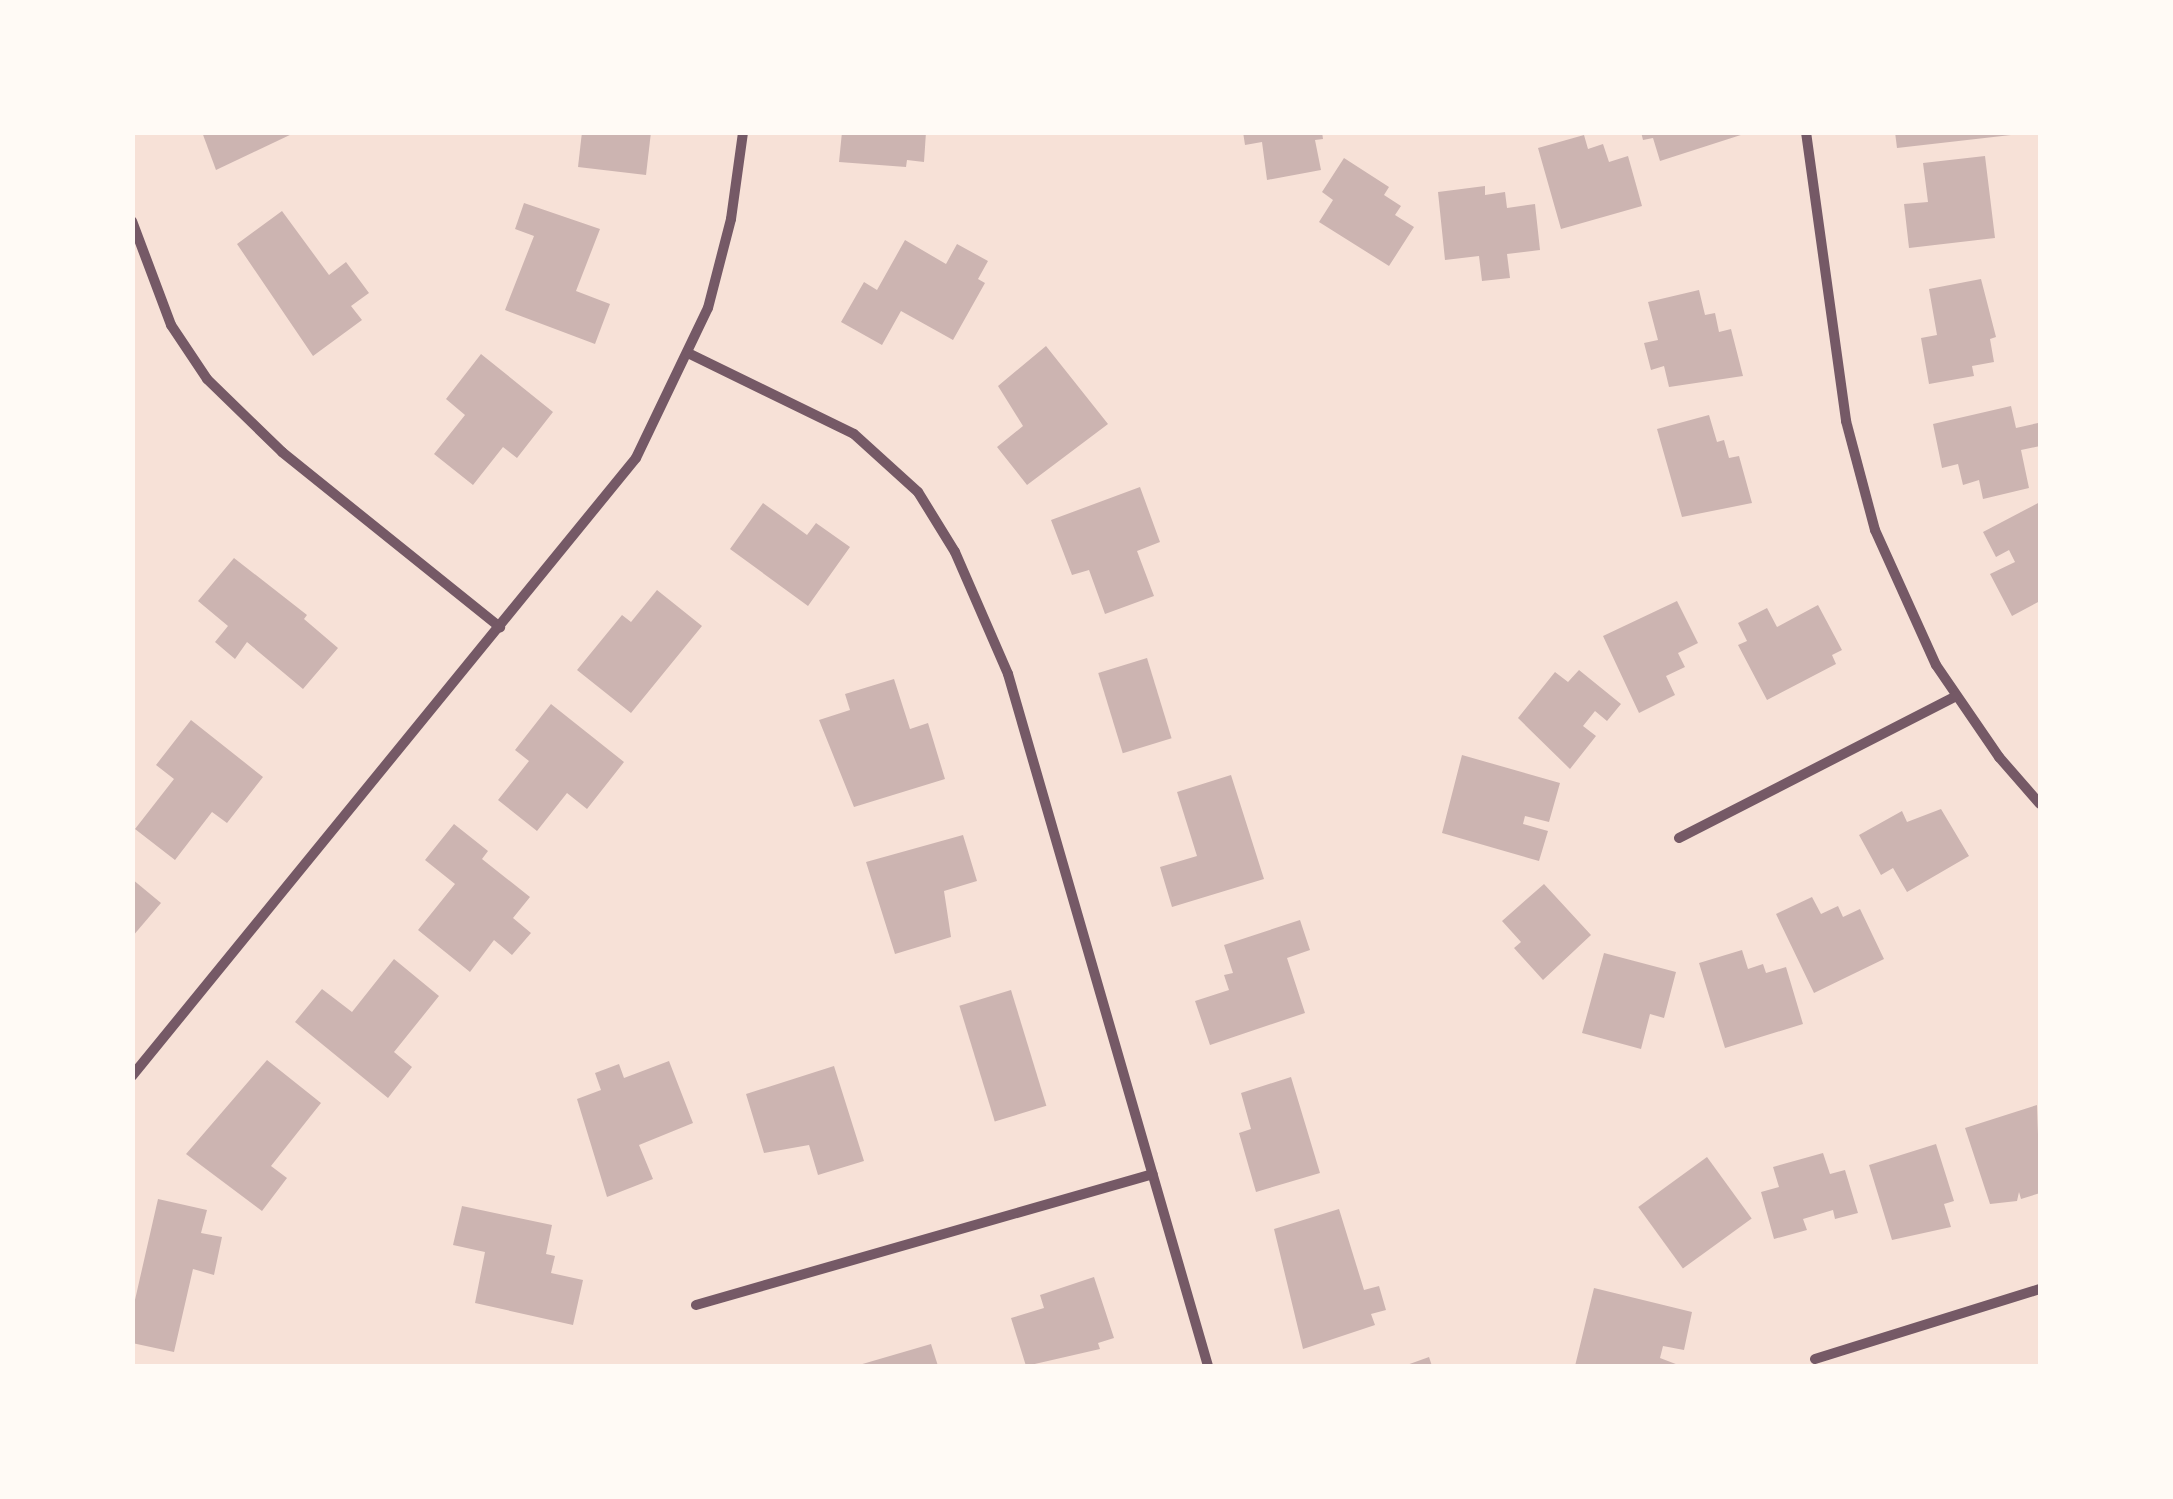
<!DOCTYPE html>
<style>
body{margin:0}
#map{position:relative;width:2173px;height:1499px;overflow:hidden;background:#f7e1d7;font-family:"Nunito Sans",sans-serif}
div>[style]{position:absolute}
.building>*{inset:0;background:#ccb4b1;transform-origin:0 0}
.minor>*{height:10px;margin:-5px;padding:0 5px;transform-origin:5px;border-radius:5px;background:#755966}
span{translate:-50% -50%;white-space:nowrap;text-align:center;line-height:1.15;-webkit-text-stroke:10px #fffaf5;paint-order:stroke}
.frame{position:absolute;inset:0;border:135px solid #fffaf5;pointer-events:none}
</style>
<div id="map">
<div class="building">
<i style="clip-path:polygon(202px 132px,294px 132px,294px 133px,216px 170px)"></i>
<i style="clip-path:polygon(582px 132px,651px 132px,646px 175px,578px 167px)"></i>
<i style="clip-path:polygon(842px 132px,926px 132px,924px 162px,907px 160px,906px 167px,839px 162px)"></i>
<i style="clip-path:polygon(1243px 132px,1322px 132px,1323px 139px,1315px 140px,1321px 170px,1267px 180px,1262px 142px,1245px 145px)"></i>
<i style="clip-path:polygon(1641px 132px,1747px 132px,1747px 133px,1660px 161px,1653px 138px,1643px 140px)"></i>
<i style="clip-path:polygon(1895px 132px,2011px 132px,2011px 135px,1897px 148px)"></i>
<i style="clip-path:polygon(1584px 135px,1588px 149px,1603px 144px,1609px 162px,1628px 156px,1642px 206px,1561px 229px,1538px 148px)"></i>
<i style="clip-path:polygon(1985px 156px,1995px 238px,1909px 248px,1904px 204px,1928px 202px,1923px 163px)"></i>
<i style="clip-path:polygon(1344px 158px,1389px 187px,1384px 195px,1401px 206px,1395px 215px,1414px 227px,1389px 266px,1319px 222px,1333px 200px,1322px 192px)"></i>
<i style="clip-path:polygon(1485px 186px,1485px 195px,1505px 192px,1507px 208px,1535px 204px,1540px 250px,1507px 254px,1510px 278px,1482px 281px,1479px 256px,1445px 260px,1438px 192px)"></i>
<i style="clip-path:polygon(524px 203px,600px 229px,576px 291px,610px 304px,595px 344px,505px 310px,534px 236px,515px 229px)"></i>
<i style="clip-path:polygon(282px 211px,329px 275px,346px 262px,369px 293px,351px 306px,362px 320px,313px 356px,237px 244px)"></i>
<i style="clip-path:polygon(905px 240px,946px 264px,957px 244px,988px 261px,978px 279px,985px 283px,953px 340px,901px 311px,882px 345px,841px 322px,864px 282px,877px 290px)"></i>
<i style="clip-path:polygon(1981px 279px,1996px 337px,1990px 339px,1994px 362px,1972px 366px,1974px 376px,1929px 384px,1921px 338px,1937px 335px,1929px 289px)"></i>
<i style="clip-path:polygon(1699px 290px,1705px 315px,1715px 313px,1719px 332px,1731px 329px,1743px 376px,1669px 387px,1664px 366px,1651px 370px,1644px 343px,1658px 340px,1648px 302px)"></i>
<i style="clip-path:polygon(1046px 346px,1108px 424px,1027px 485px,997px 447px,1023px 426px,998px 386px)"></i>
<i style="clip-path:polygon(481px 354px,553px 412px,517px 458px,503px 447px,473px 485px,434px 454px,465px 415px,446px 399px)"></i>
<i style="clip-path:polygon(2011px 406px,2016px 428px,2038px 423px,2040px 446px,2021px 450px,2029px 488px,1983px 499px,1979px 480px,1963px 485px,1958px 464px,1942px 468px,1933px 424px)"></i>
<i style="clip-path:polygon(1709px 415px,1717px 442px,1724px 440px,1729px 458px,1739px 456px,1752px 503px,1682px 517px,1657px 429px)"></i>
<i style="clip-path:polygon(1140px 487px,1160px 542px,1137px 551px,1154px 596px,1105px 614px,1089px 570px,1072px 575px,1051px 520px)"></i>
<i style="clip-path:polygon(2040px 502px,2040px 601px,2012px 616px,1990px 574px,2015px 562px,2009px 550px,1996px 557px,1983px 532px)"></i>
<i style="clip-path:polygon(763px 503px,807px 535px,816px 523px,850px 547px,808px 606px,730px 549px)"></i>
<i style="clip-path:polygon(234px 558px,307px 615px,304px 619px,338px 648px,303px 689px,247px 642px,235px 659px,215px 642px,228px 626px,198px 601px)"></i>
<i style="clip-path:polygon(657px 590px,702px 626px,631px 713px,577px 670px,622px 615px,631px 622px)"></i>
<i style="clip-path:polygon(1677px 601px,1698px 643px,1678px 653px,1685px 667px,1666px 676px,1675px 695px,1639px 713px,1603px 636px)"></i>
<i style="clip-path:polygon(1818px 605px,1842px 650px,1832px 655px,1836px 664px,1767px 700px,1738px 645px,1747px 641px,1738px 623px,1767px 608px,1777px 627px)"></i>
<i style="left:1147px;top:658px;width:84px;height:51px;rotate:73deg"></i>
<i style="clip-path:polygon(1579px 670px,1621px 704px,1607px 721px,1595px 711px,1583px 726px,1596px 736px,1570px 769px,1518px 718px,1555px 672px,1568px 682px)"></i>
<i style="clip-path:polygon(894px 679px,910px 729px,928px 723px,945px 779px,854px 807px,819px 720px,850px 710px,845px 694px)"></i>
<i style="clip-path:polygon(551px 704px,624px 762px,587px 809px,567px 793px,537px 831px,498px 800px,529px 761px,515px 750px)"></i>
<i style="clip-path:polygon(191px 720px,263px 777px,227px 823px,212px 812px,175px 860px,135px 829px,174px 779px,156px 765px)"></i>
<i style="clip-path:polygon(1462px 755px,1560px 783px,1549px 822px,1525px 816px,1523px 824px,1548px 831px,1539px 861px,1442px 833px)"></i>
<i style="clip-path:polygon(1231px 775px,1264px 879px,1172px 907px,1160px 867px,1197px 856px,1177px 792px)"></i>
<i style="clip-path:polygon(1941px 809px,1969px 856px,1907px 892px,1893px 868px,1881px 875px,1859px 835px,1902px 811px,1907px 822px)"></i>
<i style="clip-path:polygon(454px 824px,488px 851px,482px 859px,530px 897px,513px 918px,531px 933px,512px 955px,494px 940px,470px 972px,418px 930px,455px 884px,425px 860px)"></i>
<i style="clip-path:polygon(963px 835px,977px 881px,944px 891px,951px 937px,895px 954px,866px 862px)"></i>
<i style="clip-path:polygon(132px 879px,161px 903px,132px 937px)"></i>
<i style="clip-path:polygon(1544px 884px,1591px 935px,1543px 980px,1514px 948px,1521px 942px,1502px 921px)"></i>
<i style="clip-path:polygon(1812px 897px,1821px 914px,1838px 906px,1843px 917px,1860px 909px,1884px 959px,1814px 993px,1776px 914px)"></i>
<i style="clip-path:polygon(1300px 920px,1310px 950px,1287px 958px,1305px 1013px,1210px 1045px,1195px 1001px,1229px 990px,1224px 975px,1233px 973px,1224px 945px)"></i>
<i style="clip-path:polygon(1742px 950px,1748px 969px,1763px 964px,1766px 973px,1786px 967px,1803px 1024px,1725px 1048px,1699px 963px)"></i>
<i style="clip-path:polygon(1604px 953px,1676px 972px,1664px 1018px,1650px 1014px,1641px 1049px,1582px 1033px)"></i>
<i style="clip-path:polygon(394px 959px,439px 996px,394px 1052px,412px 1067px,388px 1098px,295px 1022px,322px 989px,352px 1012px)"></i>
<i style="left:1011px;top:990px;width:121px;height:54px;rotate:73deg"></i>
<i style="clip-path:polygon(267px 1060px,321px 1103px,271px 1166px,287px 1178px,262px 1211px,186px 1154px)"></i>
<i style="clip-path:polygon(669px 1061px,693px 1123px,639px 1145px,653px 1179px,607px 1197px,577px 1099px,601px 1090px,595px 1073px,619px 1064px,624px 1078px)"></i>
<i style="clip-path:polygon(834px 1066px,864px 1161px,818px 1175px,809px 1145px,764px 1153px,746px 1094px)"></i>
<i style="clip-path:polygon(1291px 1077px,1320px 1173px,1256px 1192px,1239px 1133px,1251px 1129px,1241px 1093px)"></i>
<i style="clip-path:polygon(2037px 1105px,2040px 1193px,2021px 1199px,2019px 1192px,2017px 1201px,1990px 1204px,1965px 1128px)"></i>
<i style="clip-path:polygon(1936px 1144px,1954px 1201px,1944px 1204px,1951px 1227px,1892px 1240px,1869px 1165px)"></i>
<i style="clip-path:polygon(1823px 1153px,1830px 1174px,1845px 1170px,1858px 1213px,1835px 1219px,1833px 1210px,1803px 1219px,1807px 1230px,1774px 1239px,1761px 1192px,1779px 1187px,1773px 1167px)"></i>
<i style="left:1707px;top:1157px;width:76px;height:85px;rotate:54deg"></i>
<i style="clip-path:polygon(158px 1199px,207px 1210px,201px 1233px,222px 1237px,214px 1275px,193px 1269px,174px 1352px,132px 1343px,132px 1313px)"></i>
<i style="clip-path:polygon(462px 1206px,552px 1225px,546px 1254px,555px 1256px,551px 1273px,583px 1280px,573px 1325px,475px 1303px,485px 1252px,453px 1245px)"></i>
<i style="clip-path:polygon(1339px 1209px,1364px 1290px,1379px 1286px,1386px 1310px,1371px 1314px,1375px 1325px,1303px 1349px,1274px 1229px)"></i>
<i style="clip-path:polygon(1094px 1277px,1114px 1338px,1098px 1343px,1100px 1349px,1026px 1366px,1011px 1318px,1044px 1308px,1040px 1295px)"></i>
<i style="clip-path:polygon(1594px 1288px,1692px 1312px,1684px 1350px,1663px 1346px,1660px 1358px,1681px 1366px,1575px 1366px)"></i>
<i style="clip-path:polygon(931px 1344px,938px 1366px,859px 1366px,859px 1365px)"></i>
<i style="clip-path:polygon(1429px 1357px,1432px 1366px,1404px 1366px)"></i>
</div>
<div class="minor">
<i style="left:1806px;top:132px;width:292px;rotate:82.1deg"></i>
<i style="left:1846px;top:421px;width:113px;rotate:75.1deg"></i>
<i style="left:1875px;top:530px;width:148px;rotate:65.7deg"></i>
<i style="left:1936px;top:665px;width:112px;rotate:55.6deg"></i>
<i style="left:1999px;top:757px;width:62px;rotate:48.9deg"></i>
<i style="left:132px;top:221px;width:111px;rotate:69.4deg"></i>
<i style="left:171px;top:325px;width:65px;rotate:56.3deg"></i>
<i style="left:207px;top:379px;width:105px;rotate:44.2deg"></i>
<i style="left:282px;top:452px;width:280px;rotate:38.8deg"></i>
<i style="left:690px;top:354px;width:182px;rotate:26deg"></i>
<i style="left:854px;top:434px;width:86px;rotate:42.2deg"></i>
<i style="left:918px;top:492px;width:70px;rotate:58.3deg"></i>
<i style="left:955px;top:552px;width:133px;rotate:66.5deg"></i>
<i style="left:1008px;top:674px;width:720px;rotate:73.88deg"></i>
<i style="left:1679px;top:838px;width:311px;rotate:-27.1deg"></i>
<i style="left:132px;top:1076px;width:797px;rotate:-50.8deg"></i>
<i style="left:636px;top:458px;width:166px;rotate:-64.4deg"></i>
<i style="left:708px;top:308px;width:92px;rotate:-75.5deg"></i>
<i style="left:731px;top:219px;width:88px;rotate:-82.1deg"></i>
<i style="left:696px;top:1305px;width:475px;rotate:-16deg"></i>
<i style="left:1815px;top:1359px;width:236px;rotate:-17.3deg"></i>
</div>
<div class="frame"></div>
</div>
